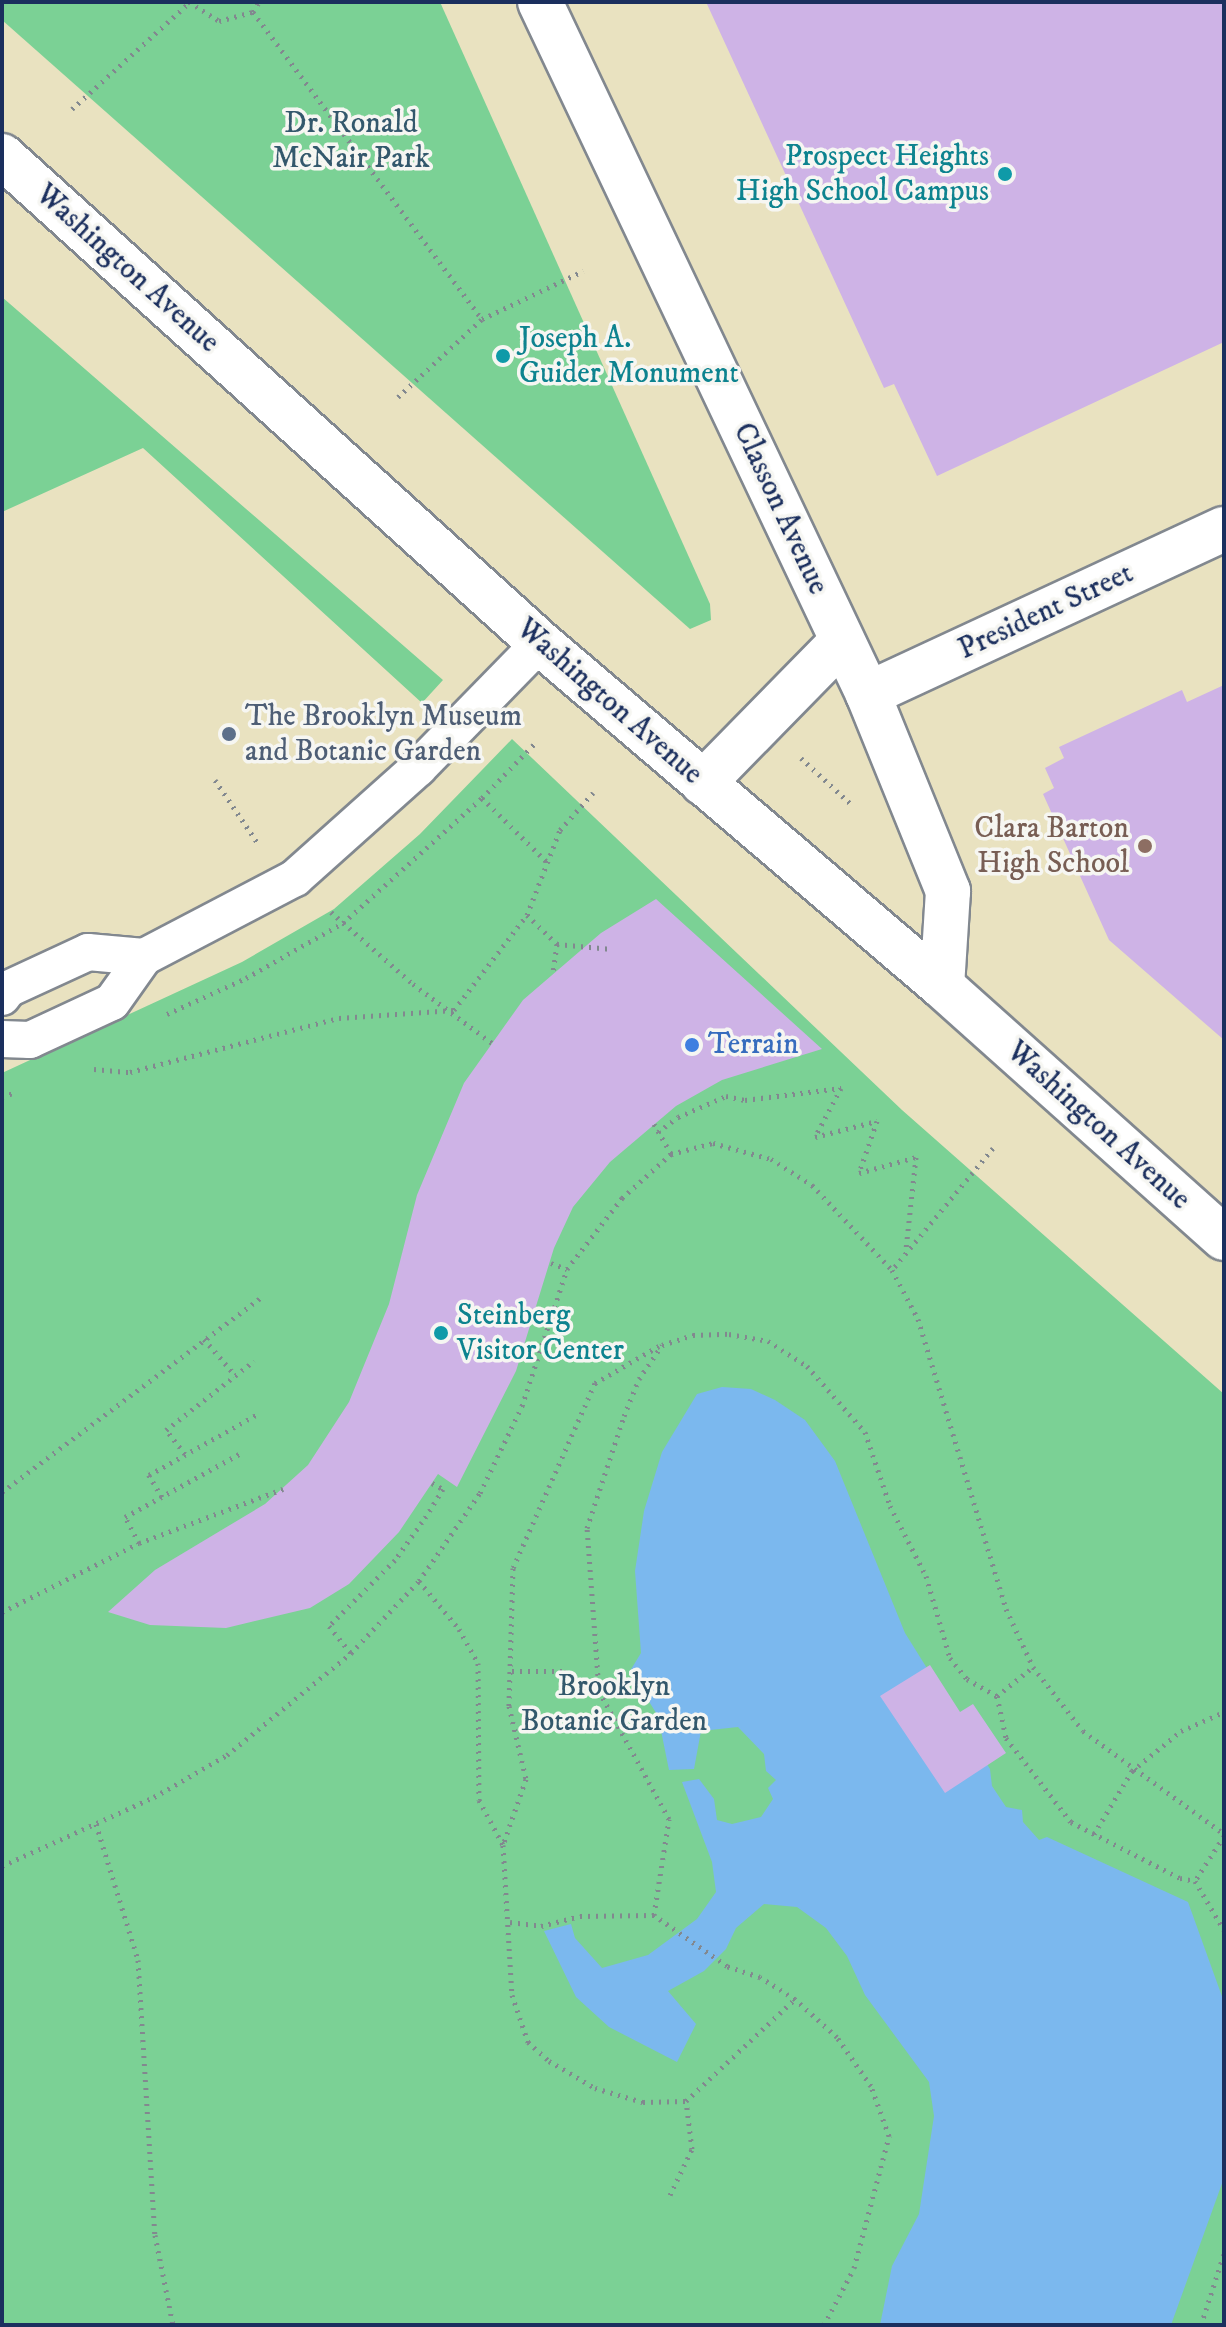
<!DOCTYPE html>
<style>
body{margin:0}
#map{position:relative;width:1226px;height:2327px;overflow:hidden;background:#e9e2c0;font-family:"IM FELL DW Pica",serif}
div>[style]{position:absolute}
.green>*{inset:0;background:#7bd195}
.water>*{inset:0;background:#7bb8ee}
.building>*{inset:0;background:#ceb3e6}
.path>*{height:5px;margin-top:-2.5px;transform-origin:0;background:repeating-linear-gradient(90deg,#82888f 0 2px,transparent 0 8px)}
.roads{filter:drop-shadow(2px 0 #82888f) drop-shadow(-2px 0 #82888f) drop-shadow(0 2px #82888f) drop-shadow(0 -2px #82888f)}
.service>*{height:36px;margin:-18px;padding:0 18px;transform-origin:18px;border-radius:18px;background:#fff}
.minor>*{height:44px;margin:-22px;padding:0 22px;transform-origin:22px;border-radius:22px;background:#fff}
.tertiary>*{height:44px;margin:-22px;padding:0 22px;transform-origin:22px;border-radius:22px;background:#fff}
.secondary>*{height:44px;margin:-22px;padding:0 22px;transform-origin:22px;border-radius:22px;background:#fff}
.dots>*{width:22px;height:22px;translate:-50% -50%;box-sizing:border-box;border:4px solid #f6f6f2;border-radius:50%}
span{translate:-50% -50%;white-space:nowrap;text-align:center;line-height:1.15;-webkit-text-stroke:7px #f6f6f2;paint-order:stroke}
.park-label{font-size:30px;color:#33586c}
.culture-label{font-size:30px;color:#0d838f}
.right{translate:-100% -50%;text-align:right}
.left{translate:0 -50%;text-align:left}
.street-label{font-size:30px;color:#1b2f5e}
.service-label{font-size:30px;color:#4e5e75}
.education-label{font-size:30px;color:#785e54}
.shop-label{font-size:30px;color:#366cbe}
.frame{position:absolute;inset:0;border:4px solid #1b2f5e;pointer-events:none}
</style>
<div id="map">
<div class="green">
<i style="clip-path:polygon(2px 2px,440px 2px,710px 604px,711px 620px,690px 629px,2px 20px)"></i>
<i style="clip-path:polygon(2px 297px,443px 680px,422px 703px,143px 448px,2px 512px)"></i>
<i style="clip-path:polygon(512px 739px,902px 1110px,1224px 1394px,1224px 2325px,2px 2325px,2px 1073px,242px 962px,334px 909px,420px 834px)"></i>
</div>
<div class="water">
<i style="clip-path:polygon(722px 1387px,751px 1389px,775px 1400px,805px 1420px,835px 1461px,905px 1633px,990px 1769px,992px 1786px,1006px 1807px,1022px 1810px,1023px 1822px,1039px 1840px,1047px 1837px,1188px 1902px,1224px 2002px,1224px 2178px,1171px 2325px,880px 2325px,892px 2266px,919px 2214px,934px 2116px,929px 2082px,865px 1995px,847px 1956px,826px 1928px,797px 1907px,764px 1904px,736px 1928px,726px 1949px,704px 1971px,668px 1991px,696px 2024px,677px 2062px,609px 2027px,576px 1997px,544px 1931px,571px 1924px,575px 1938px,602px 1968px,648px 1955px,697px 1919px,716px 1892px,712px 1862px,682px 1782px,699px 1779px,714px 1799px,717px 1820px,732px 1824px,761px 1817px,773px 1799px,768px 1788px,776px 1780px,766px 1771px,764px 1754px,738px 1727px,701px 1731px,694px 1769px,669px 1770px,658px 1716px,630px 1671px,641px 1653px,635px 1571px,644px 1511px,662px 1452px,697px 1394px)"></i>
</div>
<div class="building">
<i style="clip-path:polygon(706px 2px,1224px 2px,1224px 342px,937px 476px,894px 384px,884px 388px)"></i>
<i style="clip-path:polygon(1224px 685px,1224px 1040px,1109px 940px,1043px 794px,1054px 788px,1045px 768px,1064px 758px,1059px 747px,1182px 690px,1187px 702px)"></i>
<i style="clip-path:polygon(656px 899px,822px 1049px,722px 1080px,676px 1106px,610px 1162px,573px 1207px,554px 1248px,516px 1371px,457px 1487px,438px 1474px,399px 1532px,349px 1584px,310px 1608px,226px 1628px,150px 1625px,108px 1612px,155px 1570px,265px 1504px,308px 1465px,349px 1402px,389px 1304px,417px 1195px,464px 1083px,523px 1000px,601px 933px)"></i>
<i style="clip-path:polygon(930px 1665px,960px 1712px,973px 1704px,1006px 1753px,945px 1793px,880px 1696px)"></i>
</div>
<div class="path">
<i style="left:189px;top:2px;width:36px;rotate:32deg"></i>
<i style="left:219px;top:21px;width:35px;rotate:-15deg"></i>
<i style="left:253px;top:12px;width:12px;rotate:-59deg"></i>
<i style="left:253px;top:12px;width:383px;rotate:53.3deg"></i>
<i style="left:72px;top:109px;width:158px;rotate:-42.2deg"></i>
<i style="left:398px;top:397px;width:115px;rotate:-42.9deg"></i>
<i style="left:482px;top:319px;width:112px;rotate:-25.4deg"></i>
<i style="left:801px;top:758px;width:71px;rotate:42.7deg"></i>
<i style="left:215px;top:780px;width:75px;rotate:55.9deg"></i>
<i style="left:482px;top:798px;width:78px;rotate:-46deg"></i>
<i style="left:331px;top:912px;width:109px;rotate:41.3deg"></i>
<i style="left:413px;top:984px;width:99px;rotate:36.8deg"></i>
<i style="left:527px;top:915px;width:42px;rotate:44deg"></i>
<i style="left:557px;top:944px;width:29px;rotate:98deg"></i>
<i style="left:557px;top:944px;width:55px;rotate:5.2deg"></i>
<i style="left:167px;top:1014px;width:87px;rotate:-24.5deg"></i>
<i style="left:246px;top:978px;width:112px;rotate:-29.6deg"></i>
<i style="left:343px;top:923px;width:187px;rotate:-42deg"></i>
<i style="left:482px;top:798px;width:91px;rotate:44.6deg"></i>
<i style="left:94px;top:1069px;width:36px;rotate:5deg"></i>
<i style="left:130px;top:1072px;width:216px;rotate:-14.5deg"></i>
<i style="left:339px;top:1018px;width:115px;rotate:-4deg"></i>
<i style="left:454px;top:1010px;width:120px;rotate:-52.5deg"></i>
<i style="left:527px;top:915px;width:91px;rotate:-68.8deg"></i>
<i style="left:560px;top:830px;width:50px;rotate:-48.3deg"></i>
<i style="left:2px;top:1097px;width:15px;rotate:-20deg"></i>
<i style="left:654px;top:1124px;width:34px;rotate:60deg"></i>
<i style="left:658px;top:1132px;width:25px;rotate:-37deg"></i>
<i style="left:678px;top:1117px;width:52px;rotate:-23.6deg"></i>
<i style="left:726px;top:1096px;width:19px;rotate:12deg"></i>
<i style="left:745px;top:1100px;width:97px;rotate:-7.1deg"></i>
<i style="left:841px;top:1088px;width:55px;rotate:118deg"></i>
<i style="left:815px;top:1137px;width:64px;rotate:-14.5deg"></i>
<i style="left:877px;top:1121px;width:55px;rotate:109.1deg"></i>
<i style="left:859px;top:1173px;width:59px;rotate:-15.7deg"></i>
<i style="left:916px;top:1157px;width:93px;rotate:96.2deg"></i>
<i style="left:993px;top:1148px;width:158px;rotate:129.6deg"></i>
<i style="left:892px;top:1270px;width:55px;rotate:62deg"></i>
<i style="left:918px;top:1319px;width:303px;rotate:73.1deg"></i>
<i style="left:1006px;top:1609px;width:64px;rotate:65deg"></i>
<i style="left:1033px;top:1667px;width:81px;rotate:52deg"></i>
<i style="left:1083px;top:1731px;width:175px;rotate:36.1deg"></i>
<i style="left:551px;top:1263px;width:17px;rotate:21deg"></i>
<i style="left:204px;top:1339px;width:48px;rotate:49.3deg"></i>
<i style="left:659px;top:1346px;width:74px;rotate:150deg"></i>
<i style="left:595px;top:1383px;width:202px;rotate:113.9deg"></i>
<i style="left:513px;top:1568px;width:138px;rotate:91.7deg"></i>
<i style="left:509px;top:1706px;width:75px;rotate:76.9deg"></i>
<i style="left:526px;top:1779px;width:70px;rotate:109.2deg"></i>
<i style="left:503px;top:1845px;width:150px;rotate:86.6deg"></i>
<i style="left:512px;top:1995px;width:50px;rotate:71.2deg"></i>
<i style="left:528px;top:2042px;width:28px;rotate:42deg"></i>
<i style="left:549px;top:2061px;width:53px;rotate:30.4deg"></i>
<i style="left:595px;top:2088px;width:50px;rotate:16.3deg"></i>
<i style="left:643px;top:2102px;width:43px;rotate:-1.3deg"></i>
<i style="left:686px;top:2101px;width:149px;rotate:-43.1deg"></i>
<i style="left:185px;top:1454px;width:31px;rotate:-128deg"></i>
<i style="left:166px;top:1430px;width:112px;rotate:-38.1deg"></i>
<i style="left:432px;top:1483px;width:13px;rotate:29deg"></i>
<i style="left:443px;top:1489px;width:39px;rotate:122deg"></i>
<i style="left:422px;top:1522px;width:47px;rotate:125.4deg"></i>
<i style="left:395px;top:1560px;width:93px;rotate:135deg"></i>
<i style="left:329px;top:1626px;width:35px;rotate:51deg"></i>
<i style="left:351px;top:1653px;width:99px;rotate:-46.6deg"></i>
<i style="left:419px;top:1581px;width:107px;rotate:-55.3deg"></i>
<i style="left:480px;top:1493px;width:97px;rotate:-64.2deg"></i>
<i style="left:522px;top:1406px;width:144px;rotate:-71.8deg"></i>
<i style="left:567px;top:1269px;width:90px;rotate:-52.2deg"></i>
<i style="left:622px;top:1198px;width:66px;rotate:-41.9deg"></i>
<i style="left:671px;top:1154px;width:43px;rotate:-14.7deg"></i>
<i style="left:713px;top:1143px;width:60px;rotate:15.4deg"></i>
<i style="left:771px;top:1159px;width:49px;rotate:32.4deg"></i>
<i style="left:812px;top:1185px;width:117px;rotate:46.7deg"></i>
<i style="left:2px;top:1492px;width:323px;rotate:-36.9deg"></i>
<i style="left:162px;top:1497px;width:26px;rotate:-121deg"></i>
<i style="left:149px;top:1475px;width:123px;rotate:-29.3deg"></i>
<i style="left:139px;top:1543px;width:30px;rotate:-118deg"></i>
<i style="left:125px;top:1517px;width:132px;rotate:-28.9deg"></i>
<i style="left:419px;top:1581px;width:62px;rotate:50.2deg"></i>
<i style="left:459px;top:1629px;width:39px;rotate:61deg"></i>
<i style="left:478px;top:1663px;width:137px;rotate:89.6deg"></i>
<i style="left:479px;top:1800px;width:51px;rotate:61.9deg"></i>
<i style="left:2px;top:1612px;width:153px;rotate:-26.7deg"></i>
<i style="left:139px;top:1543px;width:154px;rotate:-20.6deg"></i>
<i style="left:512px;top:1671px;width:51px"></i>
<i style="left:563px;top:1671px;width:30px;rotate:49deg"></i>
<i style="left:583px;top:1694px;width:15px;rotate:-11deg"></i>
<i style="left:997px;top:1696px;width:46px;rotate:-38.9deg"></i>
<i style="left:96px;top:1824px;width:142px;rotate:72.8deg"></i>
<i style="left:138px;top:1960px;width:276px;rotate:86.5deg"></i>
<i style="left:155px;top:2235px;width:92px;rotate:78.7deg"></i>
<i style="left:1094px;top:1834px;width:74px;rotate:-58.9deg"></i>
<i style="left:1132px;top:1771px;width:63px;rotate:-39.2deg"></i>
<i style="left:1181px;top:1731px;width:47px;rotate:-23.8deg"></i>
<i style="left:1224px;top:1836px;width:54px;rotate:122.8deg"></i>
<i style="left:1195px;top:1881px;width:57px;rotate:59.4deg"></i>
<i style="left:2px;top:1866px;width:167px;rotate:-24.4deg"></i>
<i style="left:154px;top:1797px;width:84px;rotate:-29.9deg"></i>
<i style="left:227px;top:1755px;width:161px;rotate:-39.4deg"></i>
<i style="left:510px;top:1922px;width:31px;rotate:7deg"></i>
<i style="left:541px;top:1926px;width:40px;rotate:-14.4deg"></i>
<i style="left:580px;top:1916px;width:74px;rotate:-0.8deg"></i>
<i style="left:670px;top:2195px;width:51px;rotate:-64.4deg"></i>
<i style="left:692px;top:2149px;width:48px;rotate:-97.1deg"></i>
<i style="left:824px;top:2325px;width:64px;rotate:-62.2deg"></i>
<i style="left:854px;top:2268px;width:137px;rotate:-75.1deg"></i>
<i style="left:889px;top:2136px;width:53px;rotate:-109.8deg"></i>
<i style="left:871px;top:2086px;width:60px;rotate:-124.8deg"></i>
<i style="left:837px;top:2037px;width:57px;rotate:-137.9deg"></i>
<i style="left:795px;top:1999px;width:41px;rotate:-147.8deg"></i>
<i style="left:760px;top:1977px;width:35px;rotate:-162deg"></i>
<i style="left:727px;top:1966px;width:89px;rotate:-145.1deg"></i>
<i style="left:654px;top:1915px;width:97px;rotate:-81.1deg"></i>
<i style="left:669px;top:1819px;width:146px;rotate:-118.7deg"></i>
<i style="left:599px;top:1691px;width:163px;rotate:-94.2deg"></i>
<i style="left:587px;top:1528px;width:118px;rotate:-71.7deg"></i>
<i style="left:624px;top:1416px;width:40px;rotate:-68deg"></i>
<i style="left:639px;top:1379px;width:41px;rotate:-55.9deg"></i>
<i style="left:662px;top:1345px;width:33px;rotate:-18deg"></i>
<i style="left:693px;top:1335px;width:36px;rotate:-2deg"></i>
<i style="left:729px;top:1334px;width:40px;rotate:10deg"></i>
<i style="left:768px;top:1341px;width:46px;rotate:32.7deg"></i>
<i style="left:807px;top:1366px;width:88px;rotate:48.7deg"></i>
<i style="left:865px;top:1432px;width:78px;rotate:71.3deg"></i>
<i style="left:890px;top:1506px;width:79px;rotate:62.8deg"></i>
<i style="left:926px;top:1576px;width:85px;rotate:73.7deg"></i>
<i style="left:950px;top:1658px;width:27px;rotate:51deg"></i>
<i style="left:967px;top:1679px;width:34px;rotate:30deg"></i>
<i style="left:997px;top:1696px;width:43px;rotate:77.9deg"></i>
<i style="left:1006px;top:1738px;width:106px;rotate:52.3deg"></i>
<i style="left:1071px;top:1822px;width:123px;rotate:27.2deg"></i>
<i style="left:1180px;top:1878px;width:15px;rotate:11deg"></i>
<i style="left:1201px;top:2325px;width:75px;rotate:-72.1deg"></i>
</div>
<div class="roads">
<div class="service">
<i style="left:2px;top:997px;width:10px;rotate:-53deg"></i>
<i style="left:8px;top:989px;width:88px;rotate:-24.8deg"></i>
<i style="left:88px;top:952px;width:56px;rotate:5.1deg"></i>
<i style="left:2px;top:1039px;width:28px;rotate:2deg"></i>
<i style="left:30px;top:1040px;width:90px;rotate:-24.9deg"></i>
<i style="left:112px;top:1002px;width:55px;rotate:-54.6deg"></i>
<i style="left:144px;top:957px;width:170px;rotate:-27.6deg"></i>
<i style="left:295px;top:878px;width:165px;rotate:-41.8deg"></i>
<i style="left:418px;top:768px;width:175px;rotate:-45.7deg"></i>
</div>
<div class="minor">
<i style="left:868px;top:694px;width:392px;rotate:-24.9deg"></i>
<i style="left:703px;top:783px;width:199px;rotate:-45.6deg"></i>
</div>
<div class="tertiary">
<i style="left:540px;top:2px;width:766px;rotate:64.64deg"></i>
<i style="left:868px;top:694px;width:213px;rotate:67.9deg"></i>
<i style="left:948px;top:891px;width:95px;rotate:93.6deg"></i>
</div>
<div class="secondary">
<i style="left:2px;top:156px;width:726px;rotate:42.15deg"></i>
<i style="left:540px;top:643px;width:528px;rotate:40.47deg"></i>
<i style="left:942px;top:986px;width:378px;rotate:41.8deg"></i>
</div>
</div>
<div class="dots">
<i style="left:1005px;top:174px;background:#0f9aa8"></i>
<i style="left:503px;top:356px;background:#0f9aa8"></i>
<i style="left:229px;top:734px;background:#5c6f8a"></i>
<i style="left:1145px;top:846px;background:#8d6e63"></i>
<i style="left:692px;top:1045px;background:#3f7fe0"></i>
<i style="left:441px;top:1333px;background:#0f9aa8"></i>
</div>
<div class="park-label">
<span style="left:351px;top:141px">Dr. Ronald<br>McNair Park</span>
<span style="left:614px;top:1704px">Brooklyn<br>Botanic Garden</span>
</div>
<div class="culture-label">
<span class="right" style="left:989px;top:174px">Prospect Heights<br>High School Campus</span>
<span class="left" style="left:519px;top:356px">Joseph A.<br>Guider Monument</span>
<span class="left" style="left:457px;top:1333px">Steinberg<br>Visitor Center</span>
</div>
<div class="street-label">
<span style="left:127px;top:269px;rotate:42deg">Washington Avenue</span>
<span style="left:780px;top:509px;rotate:65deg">Classon Avenue</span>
<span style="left:1046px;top:612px;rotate:-25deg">President Street</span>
<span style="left:609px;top:702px;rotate:41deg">Washington Avenue</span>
<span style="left:1098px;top:1126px;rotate:42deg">Washington Avenue</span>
</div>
<div class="service-label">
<span class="left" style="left:245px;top:734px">The Brooklyn Museum<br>and Botanic Garden</span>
</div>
<div class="education-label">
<span class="right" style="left:1129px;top:846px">Clara Barton<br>High School</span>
</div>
<div class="shop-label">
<span class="left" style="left:708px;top:1045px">Terrain</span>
</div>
<div class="frame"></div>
</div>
